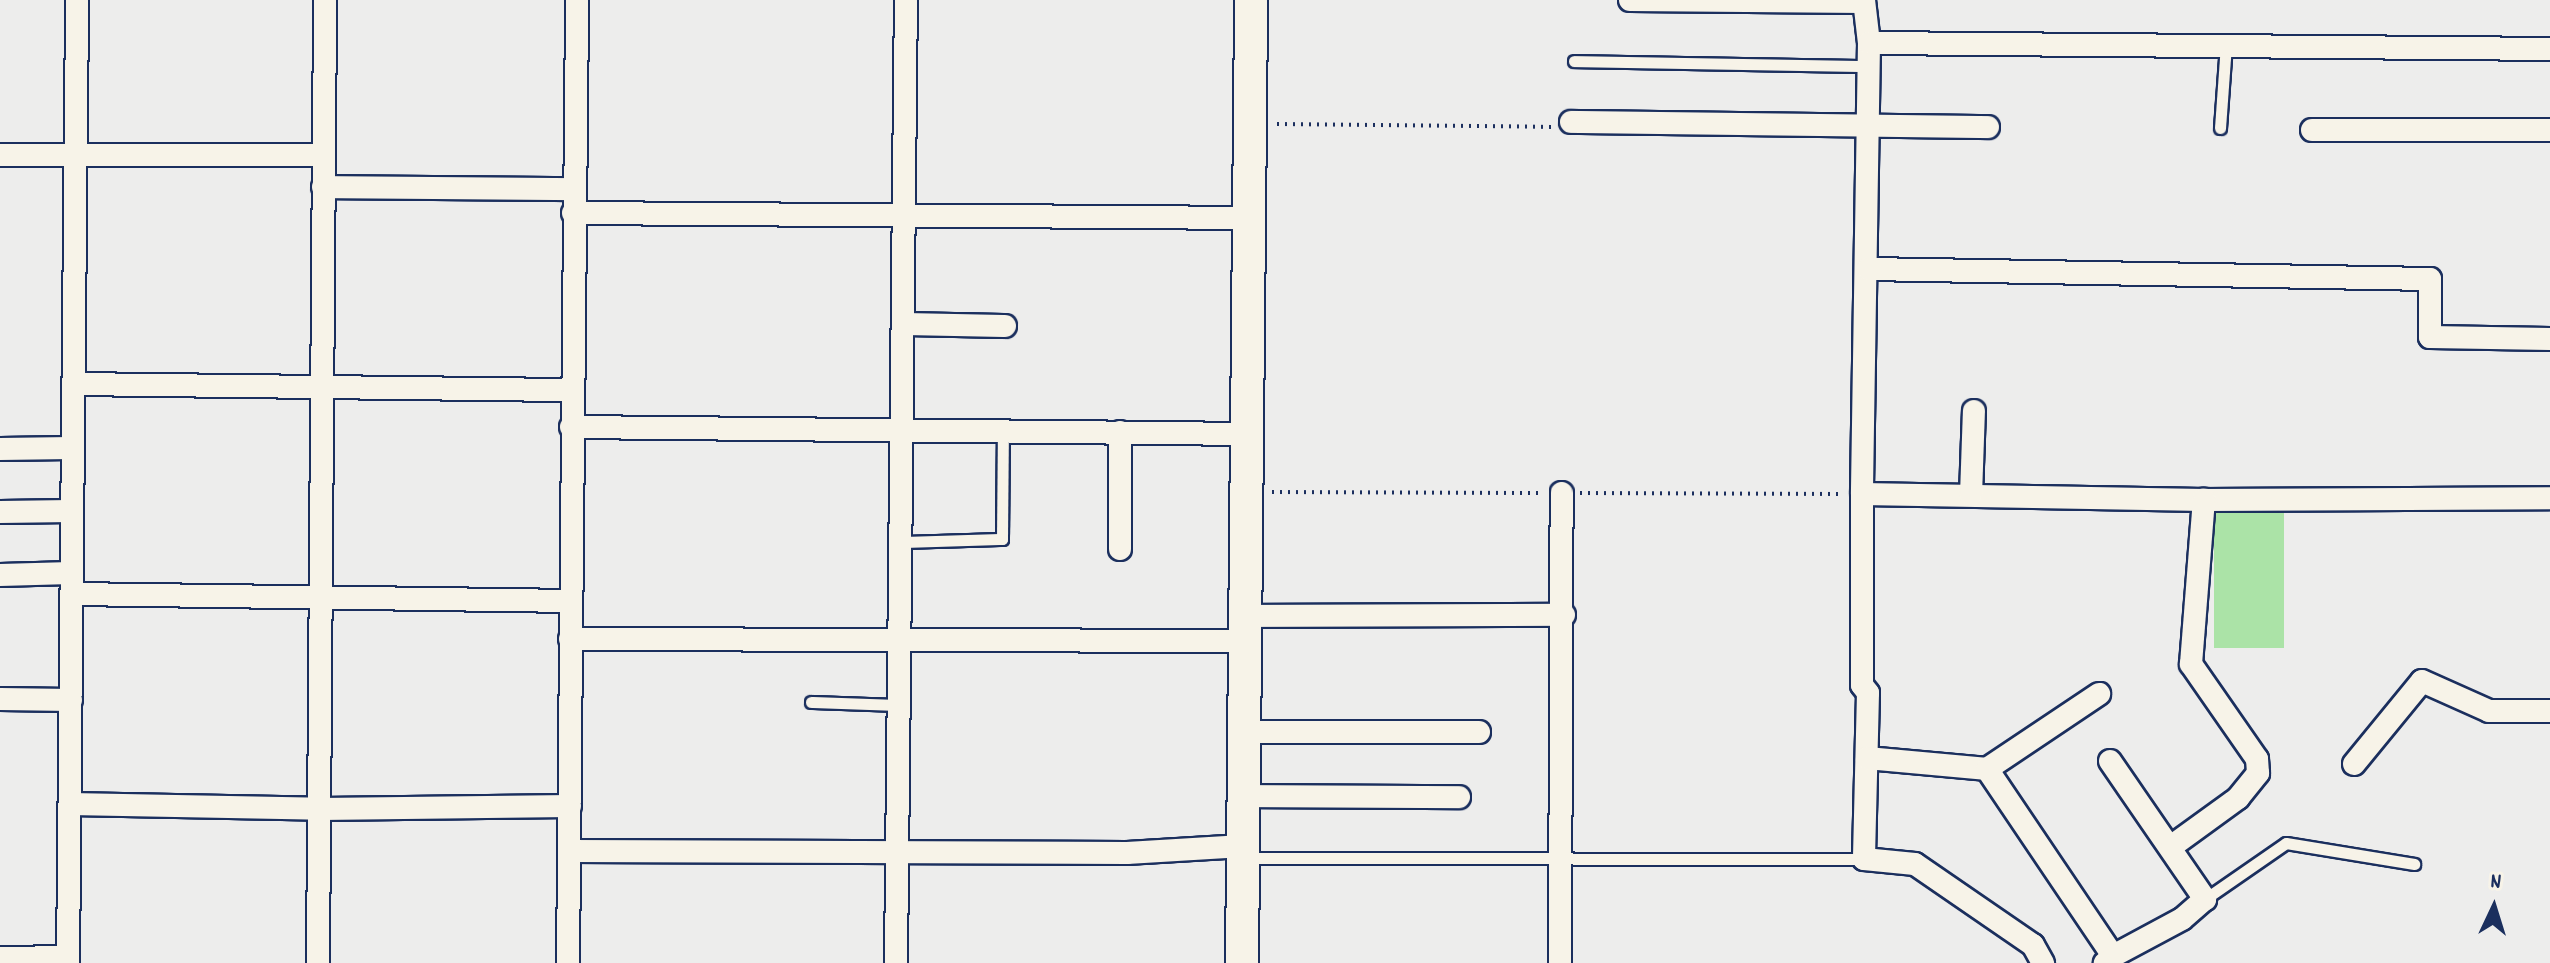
<!DOCTYPE html>
<style>
body{margin:0}
#map{position:relative;width:2550px;height:963px;overflow:hidden;background:#ededec;font-family:Dekko,sans-serif}
div>[style]{position:absolute}
.green>*{inset:0;background:#abe3a7;transform-origin:0 0}
.path>*{height:4px;margin-top:-2px;transform-origin:0;background:repeating-linear-gradient(90deg,#1b2f5e 0 2px,transparent 0 8px)}
.roads{filter:drop-shadow(2px 0 #1b2f5e) drop-shadow(-2px 0 #1b2f5e) drop-shadow(0 2px #1b2f5e) drop-shadow(0 -2px #1b2f5e)}
.lane>*{height:11px;margin:-5.5px;padding:0 5.5px;transform-origin:5.5px;border-radius:5.5px;background:#f7f3e8}
.street>*{height:22px;margin:-11px;padding:0 11px;transform-origin:11px;border-radius:11px;background:#f7f3e8}
.secondary>*{height:32px;margin:-16px;padding:0 16px;transform-origin:16px;border-radius:16px;background:#f7f3e8}
span{translate:-50% -50%;white-space:nowrap;text-align:center;line-height:1.15;-webkit-text-stroke:7px #f7f3e8;paint-order:stroke}
.north{position:absolute;left:2454px;top:867px;width:80px;height:80px;-webkit-text-stroke:6px #f7f3e8;paint-order:stroke;rotate:4deg;font-size:22px;font-weight:700;line-height:32px;text-align:center;color:#1b2f5e}
.north::after{content:'';display:block;margin:auto;width:28px;height:36px;background:#1b2f5e;clip-path:polygon(50% 0,100% 100%,50% 72%,0 100%)}
</style>
<div id="map">
<div class="green">
<i style="left:2214px;top:507px;width:70px;height:141px"></i>
</div>
<div class="path">
<i style="left:1277px;top:124px;width:275px;rotate:0.6deg"></i>
<i style="left:1272px;top:492px;width:268px;rotate:0.2deg"></i>
<i style="left:1580px;top:493px;width:260px;rotate:0.2deg"></i>
</div>
<div class="roads">
<div class="lane">
<i style="left:1574px;top:61px;width:294px;rotate:1deg"></i>
<i style="left:2220px;top:128px;width:83px;rotate:-85.9deg"></i>
<i style="left:901px;top:542px;width:101px;rotate:-1.7deg"></i>
<i style="left:1002px;top:539px;width:108px;rotate:-89.5deg"></i>
<i style="left:811px;top:702px;width:88px;rotate:2deg"></i>
<i style="left:1247px;top:858px;width:617px;rotate:0.09deg"></i>
<i style="left:2205px;top:899px;width:98px;rotate:-34.7deg"></i>
<i style="left:2286px;top:843px;width:130px;rotate:9.3deg"></i>
</div>
<div class="street">
<i style="left:1630px;top:0;width:233px;rotate:0.5deg"></i>
<i style="left:1864px;top:0;width:43px;rotate:83.4deg"></i>
<i style="left:1869px;top:43px;width:451px;rotate:90.9deg"></i>
<i style="left:1862px;top:494px;width:191px;rotate:90deg"></i>
<i style="left:1862px;top:685px;width:10px;rotate:53deg"></i>
<i style="left:1868px;top:693px;width:166px;rotate:91.4deg"></i>
<i style="left:1864px;top:859px;width:51px;rotate:5.6deg"></i>
<i style="left:1915px;top:864px;width:143px;rotate:34.5deg"></i>
<i style="left:2033px;top:945px;width:21px;rotate:61deg"></i>
<i style="left:1869px;top:43px;width:681px;rotate:0.5deg"></i>
<i style="left:1571px;top:122px;width:417px;rotate:0.7deg"></i>
<i style="left:2312px;top:130px;width:238px"></i>
<i style="left:0;top:155px;width:323px"></i>
<i style="left:323px;top:187px;width:250px;rotate:0.5deg"></i>
<i style="left:573px;top:213px;width:677px;rotate:0.42deg"></i>
<i style="left:1868px;top:269px;width:562px;rotate:1.02deg"></i>
<i style="left:2430px;top:279px;width:58px;rotate:90deg"></i>
<i style="left:2430px;top:337px;width:120px;rotate:1deg"></i>
<i style="left:904px;top:324px;width:101px;rotate:1.1deg"></i>
<i style="left:73px;top:384px;width:499px;rotate:0.7deg"></i>
<i style="left:571px;top:427px;width:676px;rotate:0.59deg"></i>
<i style="left:0;top:449px;width:71px;rotate:-0.8deg"></i>
<i style="left:1862px;top:494px;width:342px;rotate:1deg"></i>
<i style="left:2204px;top:500px;width:346px;rotate:-0.3deg"></i>
<i style="left:1971px;top:495px;width:84px;rotate:-88deg"></i>
<i style="left:0;top:512px;width:71px;rotate:-0.8deg"></i>
<i style="left:1120px;top:549px;width:117px;rotate:-90deg"></i>
<i style="left:0;top:575px;width:71px;rotate:-1.6deg"></i>
<i style="left:72px;top:594px;width:498px;rotate:0.8deg"></i>
<i style="left:1246px;top:616px;width:318px;rotate:-0.2deg"></i>
<i style="left:570px;top:639px;width:676px;rotate:0.17deg"></i>
<i style="left:0;top:699px;width:71px;rotate:0.8deg"></i>
<i style="left:1245px;top:732px;width:234px"></i>
<i style="left:1867px;top:758px;width:121px;rotate:5.2deg"></i>
<i style="left:1987px;top:769px;width:225px;rotate:56deg"></i>
<i style="left:2113px;top:956px;width:11px;rotate:139deg"></i>
<i style="left:2110px;top:761px;width:168px;rotate:55.5deg"></i>
<i style="left:2205px;top:899px;width:30px;rotate:139deg"></i>
<i style="left:2182px;top:919px;width:78px;rotate:151.8deg"></i>
<i style="left:2354px;top:764px;width:107px;rotate:-50.7deg"></i>
<i style="left:2422px;top:681px;width:73px;rotate:24.1deg"></i>
<i style="left:2489px;top:711px;width:61px"></i>
<i style="left:1987px;top:769px;width:135px;rotate:-33.8deg"></i>
<i style="left:1244px;top:796px;width:215px;rotate:0.3deg"></i>
<i style="left:70px;top:804px;width:251px;rotate:1.1deg"></i>
<i style="left:321px;top:809px;width:249px;rotate:-0.7deg"></i>
<i style="left:2172px;top:846px;width:82px;rotate:-36deg"></i>
<i style="left:2238px;top:798px;width:32px;rotate:-51deg"></i>
<i style="left:2258px;top:773px;width:14px;rotate:-94deg"></i>
<i style="left:2257px;top:759px;width:116px;rotate:-124.8deg"></i>
<i style="left:2191px;top:664px;width:165px;rotate:-85.5deg"></i>
<i style="left:571px;top:851px;width:556px;rotate:0.21deg"></i>
<i style="left:1127px;top:853px;width:116px;rotate:-3.5deg"></i>
<i style="left:0;top:958px;width:68px;rotate:-0.8deg"></i>
<i style="left:68px;top:963px;width:963px;rotate:-89.46deg"></i>
<i style="left:318px;top:963px;width:963px;rotate:-89.58deg"></i>
<i style="left:568px;top:963px;width:963px;rotate:-89.46deg"></i>
<i style="left:896px;top:963px;width:963px;rotate:-89.41deg"></i>
<i style="left:1560px;top:963px;width:470px;rotate:-89.8deg"></i>
</div>
<div class="secondary">
<i style="left:1242px;top:963px;width:963px;rotate:-89.46deg"></i>
</div>
</div>
<div class="north">N</div>
</div>
